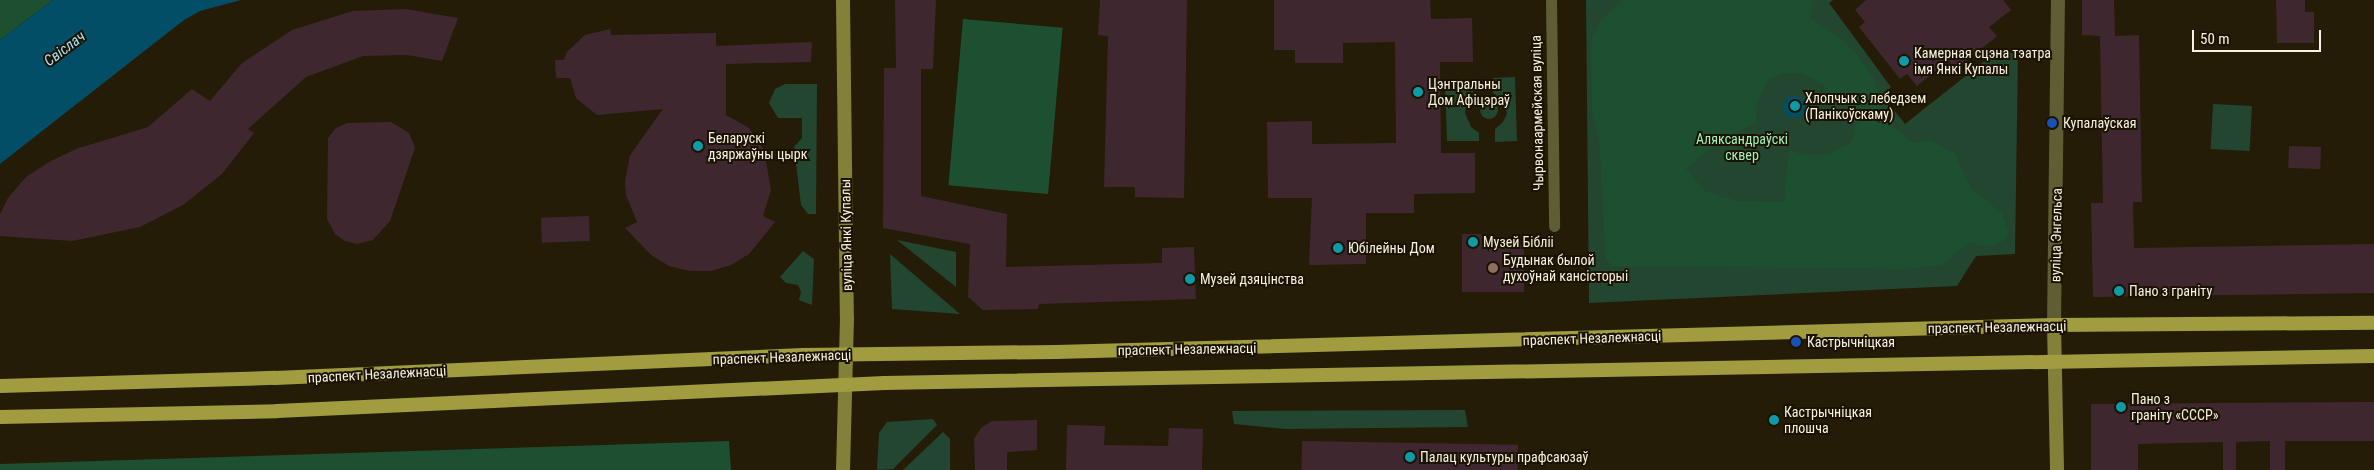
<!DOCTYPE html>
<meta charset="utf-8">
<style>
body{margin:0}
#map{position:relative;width:2374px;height:470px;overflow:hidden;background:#241c06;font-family:"Roboto Condensed",sans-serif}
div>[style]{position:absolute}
.green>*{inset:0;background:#234630;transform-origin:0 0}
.round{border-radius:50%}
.forest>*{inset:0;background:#1d5031;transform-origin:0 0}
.water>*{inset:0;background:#024e66}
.building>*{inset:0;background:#3f2730;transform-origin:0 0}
.pedestrian>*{height:11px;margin:-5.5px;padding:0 5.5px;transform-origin:5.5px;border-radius:5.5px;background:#5e5d33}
.tertiary>*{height:14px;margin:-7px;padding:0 7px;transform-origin:7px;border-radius:7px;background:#5e5d33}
.secondary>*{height:14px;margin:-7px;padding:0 7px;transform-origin:7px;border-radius:7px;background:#83803a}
.primary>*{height:14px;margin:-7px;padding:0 7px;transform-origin:7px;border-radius:7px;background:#a09c3f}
.dots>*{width:14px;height:14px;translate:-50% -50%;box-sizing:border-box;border:2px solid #1b1301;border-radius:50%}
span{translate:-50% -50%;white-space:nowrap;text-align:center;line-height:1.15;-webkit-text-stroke:4px #1b1301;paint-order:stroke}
.poi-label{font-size:14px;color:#f7f2e5}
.left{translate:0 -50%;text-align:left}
.street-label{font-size:14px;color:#f7f2e5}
.park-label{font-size:14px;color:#a3f1bd}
.water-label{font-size:15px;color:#ace1f9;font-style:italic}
.scale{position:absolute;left:2192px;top:30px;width:129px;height:22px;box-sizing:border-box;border:2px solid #f7f2e5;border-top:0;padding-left:6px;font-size:15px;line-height:18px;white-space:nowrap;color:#f7f2e5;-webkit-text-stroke:4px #1b1301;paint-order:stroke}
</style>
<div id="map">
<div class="green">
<i style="clip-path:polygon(1586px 0,1833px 0,1829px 3px,1891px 87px,1882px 95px,1905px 124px,2001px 48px,2018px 54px,2015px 254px,1976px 256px,1957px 286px,1589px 303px)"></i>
<i style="clip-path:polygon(1515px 77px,1517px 141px,1495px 142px,1495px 129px,1503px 122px,1507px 114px,1503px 99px,1493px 93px,1493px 78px)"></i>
<i style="clip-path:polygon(1477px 80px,1477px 87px,1467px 99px,1465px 113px,1471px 127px,1479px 133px,1479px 141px,1447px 141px,1445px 82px)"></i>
<i style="clip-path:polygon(785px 84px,817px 84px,816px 214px,808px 214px,801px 205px,794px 147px,802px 138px,802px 118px,778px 118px,769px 103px,775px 89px)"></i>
<i class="round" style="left:1480px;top:101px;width:18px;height:18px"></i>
<i style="left:2213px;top:104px;width:39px;height:45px;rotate:3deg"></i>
<i style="clip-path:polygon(897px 240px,956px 252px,956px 287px)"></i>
<i style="clip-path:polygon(803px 251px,814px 259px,812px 305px,799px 300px,801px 292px,798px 285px,786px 283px,780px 277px)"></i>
<i style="clip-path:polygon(890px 254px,960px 314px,892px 309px)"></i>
<i style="clip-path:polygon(1465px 410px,1468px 427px,1285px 429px,1234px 424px,1232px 411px)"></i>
<i style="clip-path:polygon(933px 419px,937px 425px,893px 469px,877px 470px,879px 433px,887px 422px)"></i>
<i style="clip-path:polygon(943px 432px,950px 439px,950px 470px,903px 470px)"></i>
</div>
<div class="forest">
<i style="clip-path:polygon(0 0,53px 0,0 40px)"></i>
<i style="clip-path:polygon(evenodd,1623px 0,1812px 0,1810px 18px,1842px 39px,1863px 62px,1874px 79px,1881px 107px,1891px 125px,1913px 143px,1931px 140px,1955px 154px,1971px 189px,2002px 213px,2008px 231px,2005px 240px,1987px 247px,1970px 242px,1941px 265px,1905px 269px,1612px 266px,1606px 259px,1599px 137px,1592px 111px,1591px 46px,1592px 37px,1601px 21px,1623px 0,1783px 73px,1800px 73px,1817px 80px,1843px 103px,1857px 122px,1851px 143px,1827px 155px,1803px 155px,1789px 150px,1784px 202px,1738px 201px,1705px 191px,1686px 169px,1724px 136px,1757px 123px,1755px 109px,1768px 79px,1783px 73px)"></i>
<i style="left:963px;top:19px;width:100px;height:167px;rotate:5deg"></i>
<i style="clip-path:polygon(729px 441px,731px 470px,0 470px,0 464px)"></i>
</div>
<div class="water">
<i style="clip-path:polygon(53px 0,241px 0,200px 11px,184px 20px,0 164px,0 40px)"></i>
<i class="round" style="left:1783px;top:96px;width:22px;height:22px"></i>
</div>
<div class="building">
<i style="clip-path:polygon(895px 0,936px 0,933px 69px,921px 69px,921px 196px,1007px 214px,1006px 267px,1162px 263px,1162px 248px,1194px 247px,1196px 299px,1039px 304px,1038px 309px,983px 310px,968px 297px,970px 244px,883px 228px,884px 68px,896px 68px)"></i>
<i style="clip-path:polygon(1100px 0,1187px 0,1184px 198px,1135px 197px,1135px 187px,1104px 187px,1108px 36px,1098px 35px)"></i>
<i style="clip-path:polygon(1274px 0,1430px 0,1431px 19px,1472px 18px,1473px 62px,1440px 62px,1441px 153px,1475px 153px,1475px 193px,1414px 194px,1414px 213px,1366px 213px,1366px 264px,1309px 265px,1312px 198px,1268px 198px,1267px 122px,1312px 121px,1312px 144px,1396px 143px,1395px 42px,1343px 43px,1343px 63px,1295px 63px,1295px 50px,1274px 50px)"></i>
<i style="clip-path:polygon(1866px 0,2003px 0,2011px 10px,1989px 27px,1997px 36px,1955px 70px,1948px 60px,1917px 86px,1907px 74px,1900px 79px,1859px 27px,1865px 22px,1855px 10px)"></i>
<i style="clip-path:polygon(2082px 0,2114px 0,2115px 36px,2139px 35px,2142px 202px,2133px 202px,2134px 248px,2374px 244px,2374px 293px,2093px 297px,2091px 203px,2103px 203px,2100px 36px,2082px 35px)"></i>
<i style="clip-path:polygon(2276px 0,2305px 0,2305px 12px,2314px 12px,2314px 43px,2277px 43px)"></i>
<i style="clip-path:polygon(406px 9px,458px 18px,442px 61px,407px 55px,363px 56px,306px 77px,248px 129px,254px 133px,222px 174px,183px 205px,140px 227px,72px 241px,0 236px,0 214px,8px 198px,26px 177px,49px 162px,76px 149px,148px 127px,192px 89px,210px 101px,242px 63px,292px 30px,353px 11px)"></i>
<i style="clip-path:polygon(610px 29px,611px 35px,716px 33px,716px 46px,812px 42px,811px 62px,726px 64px,726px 115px,749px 128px,764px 150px,771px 190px,763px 216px,775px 222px,749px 254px,731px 265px,711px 271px,690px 271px,669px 266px,651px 255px,625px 228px,637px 222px,626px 195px,625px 181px,630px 155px,663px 109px,597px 115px,576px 98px,570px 78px,556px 78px,555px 60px,564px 60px,567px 52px,585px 35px)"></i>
<i style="clip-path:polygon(391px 122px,409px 133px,415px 148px,390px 221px,373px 240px,357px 244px,345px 241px,335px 234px,327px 219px,328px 138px,336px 128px,347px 123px)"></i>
<i style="left:2289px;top:146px;width:32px;height:22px;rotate:2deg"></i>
<i style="left:589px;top:216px;width:25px;height:48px;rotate:88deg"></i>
<i style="clip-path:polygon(1462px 234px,1482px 234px,1482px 245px,1524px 245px,1524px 292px,1462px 292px)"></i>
<i style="clip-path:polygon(2374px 402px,2374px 441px,2285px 441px,2285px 470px,2270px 470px,2270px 441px,2236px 442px,2236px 470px,2223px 470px,2223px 442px,2138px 444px,2138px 470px,2091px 470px,2091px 404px)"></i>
<i style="clip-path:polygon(1037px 420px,1037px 450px,1007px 452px,1007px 470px,975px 470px,974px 439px,981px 428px,992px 421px)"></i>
<i style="clip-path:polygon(1067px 425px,1105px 426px,1104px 445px,1168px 446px,1169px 428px,1203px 429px,1202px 470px,1066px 470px)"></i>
<i style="left:1302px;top:441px;width:216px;height:29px;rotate:1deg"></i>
</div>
<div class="pedestrian">
<i style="left:1551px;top:0;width:226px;rotate:89.2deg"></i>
</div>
<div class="tertiary">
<i style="left:2054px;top:325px;width:325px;rotate:-89.3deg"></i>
</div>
<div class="secondary">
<i style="left:843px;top:0;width:318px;rotate:89.3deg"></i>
<i style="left:847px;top:318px;width:152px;rotate:91.5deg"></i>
<i style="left:2054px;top:325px;width:145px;rotate:88.8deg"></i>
</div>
<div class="primary">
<i style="left:0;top:386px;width:275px;rotate:-1.7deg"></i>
<i style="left:275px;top:378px;width:529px;rotate:-2.49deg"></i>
<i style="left:803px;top:355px;width:253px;rotate:-0.7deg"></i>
<i style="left:1056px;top:352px;width:998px;rotate:-1.55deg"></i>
<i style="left:2054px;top:325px;width:320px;rotate:-0.4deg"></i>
<i style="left:0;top:417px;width:277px;rotate:-1.2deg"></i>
<i style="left:277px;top:411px;width:608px;rotate:-2.64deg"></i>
<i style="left:884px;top:383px;width:1490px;rotate:-1.04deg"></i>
</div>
<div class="dots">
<i style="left:1904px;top:61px;background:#0f9aa8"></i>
<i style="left:1418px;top:92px;background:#0f9aa8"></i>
<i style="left:1795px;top:106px;background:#0f9aa8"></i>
<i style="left:2052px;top:123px;background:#1a4fb4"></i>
<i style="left:698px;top:146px;background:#0f9aa8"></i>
<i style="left:1473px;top:242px;background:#0f9aa8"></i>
<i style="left:1338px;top:248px;background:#0f9aa8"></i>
<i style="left:1493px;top:268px;background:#8d6e63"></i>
<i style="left:1190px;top:279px;background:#0f9aa8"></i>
<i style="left:2119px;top:291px;background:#0f9aa8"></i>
<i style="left:1796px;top:342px;background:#1a4fb4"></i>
<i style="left:2121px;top:407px;background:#0f9aa8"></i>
<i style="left:1774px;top:420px;background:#0f9aa8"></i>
<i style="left:1410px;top:457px;background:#0f9aa8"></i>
</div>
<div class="poi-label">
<span class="left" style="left:1914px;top:61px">Камерная сцэна тэатра<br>імя Янкі Купалы</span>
<span class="left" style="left:1428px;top:92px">Цэнтральны<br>Дом Афіцэраў</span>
<span class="left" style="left:1805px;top:106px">Хлопчык з лебедзем<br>(Панікоўскаму)</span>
<span class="left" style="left:2063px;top:123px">Купалаўская</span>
<span class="left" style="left:708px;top:146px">Беларускі<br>дзяржаўны цырк</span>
<span class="left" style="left:1483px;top:242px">Музей Бібліі</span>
<span class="left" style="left:1348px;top:248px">Юбілейны Дом</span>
<span class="left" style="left:1503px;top:268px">Будынак былой<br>духоўнай кансісторыі</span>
<span class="left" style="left:1200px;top:279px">Музей дзяцінства</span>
<span class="left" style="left:2129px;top:291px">Пано з граніту</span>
<span class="left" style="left:1807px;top:342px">Кастрычніцкая</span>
<span class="left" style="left:2131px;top:407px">Пано з<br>граніту «СССР»</span>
<span class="left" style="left:1784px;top:420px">Кастрычніцкая<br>плошча</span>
<span class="left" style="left:1420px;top:457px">Палац культуры прафсаюзаў</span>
</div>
<div class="street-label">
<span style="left:1537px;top:113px;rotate:-91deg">Чырвонаармейская вуліца</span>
<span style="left:846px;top:235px;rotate:-91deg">вуліца Янкі Купалы</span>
<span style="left:2056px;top:235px;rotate:-89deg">вуліца Энгельса</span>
<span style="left:1997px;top:327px;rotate:-1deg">праспект Незалежнасці</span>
<span style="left:1592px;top:338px;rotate:-2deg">праспект Незалежнасці</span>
<span style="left:1187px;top:349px;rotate:-1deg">праспект Незалежнасці</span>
<span style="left:782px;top:357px;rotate:-2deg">праспект Незалежнасці</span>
<span style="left:377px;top:374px;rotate:-3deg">праспект Незалежнасці</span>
</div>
<div class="park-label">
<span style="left:1742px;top:147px">Аляксандраўскі<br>сквер</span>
</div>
<div class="water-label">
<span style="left:65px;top:49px;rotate:-37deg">Свіслач</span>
</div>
<div class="scale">50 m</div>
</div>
